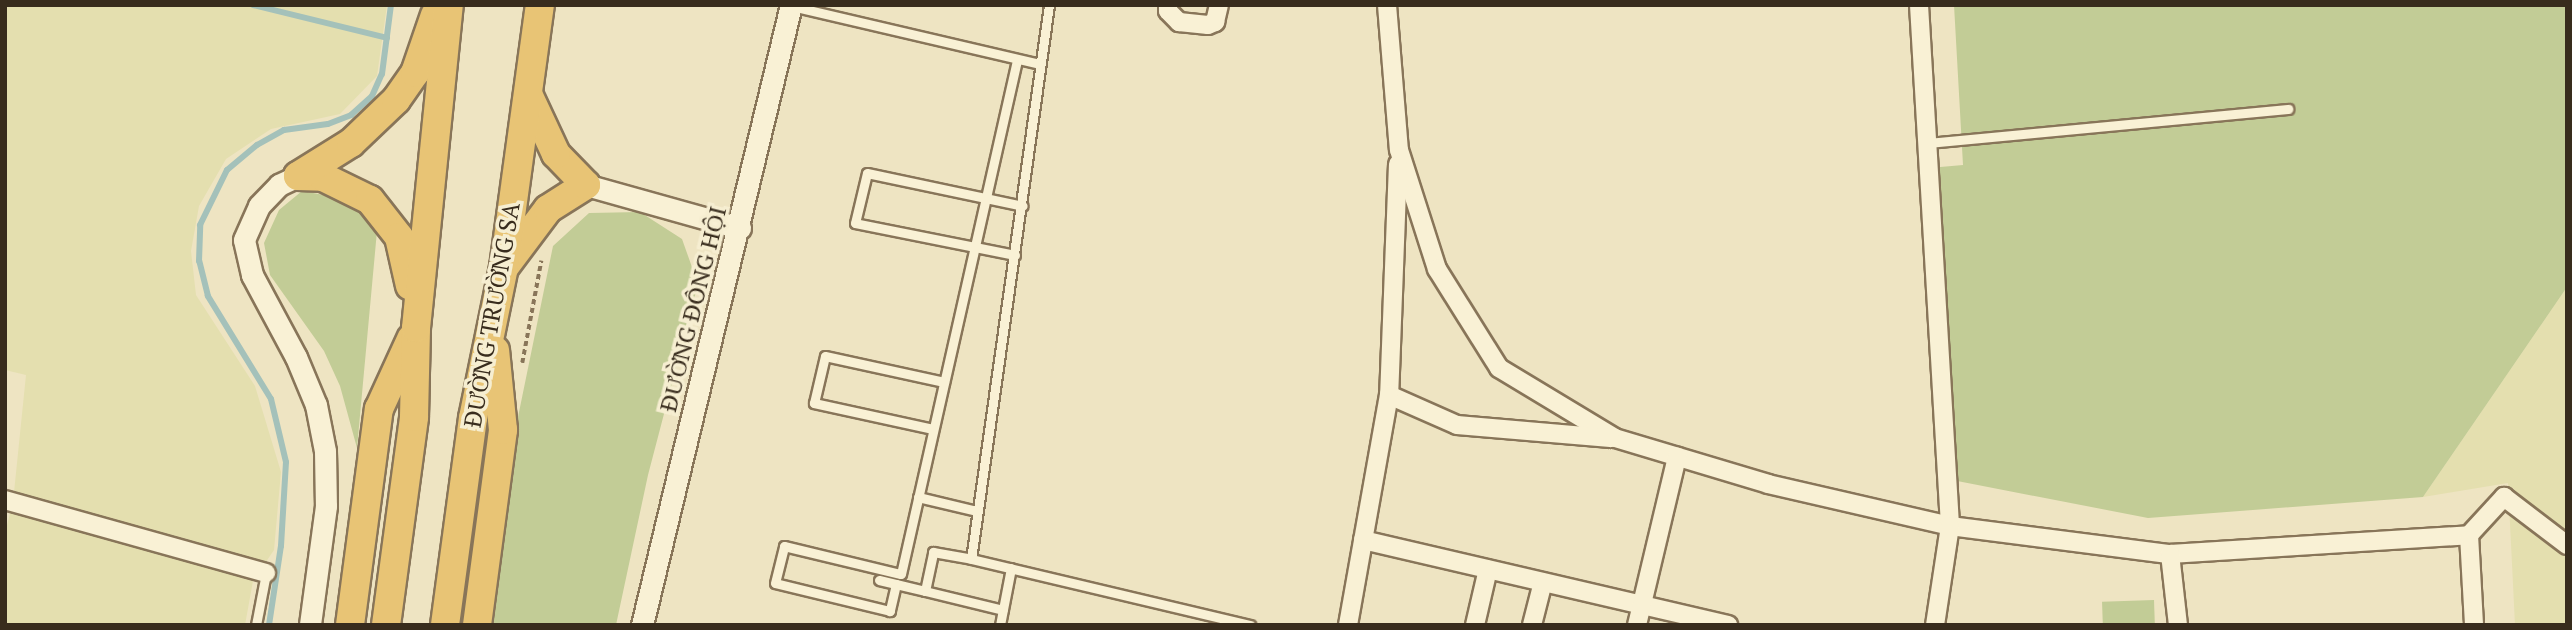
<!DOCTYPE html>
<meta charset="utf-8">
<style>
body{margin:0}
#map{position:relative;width:2572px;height:630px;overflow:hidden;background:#eee4c2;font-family:"PT Serif",serif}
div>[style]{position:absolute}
.farmland>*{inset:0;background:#e4dfaf}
.green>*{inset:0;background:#c2cc96;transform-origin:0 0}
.stream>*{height:6px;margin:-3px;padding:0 3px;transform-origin:3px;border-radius:3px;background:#a4c1ba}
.path>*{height:3.5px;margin-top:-1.75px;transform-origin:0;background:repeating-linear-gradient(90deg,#887559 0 5px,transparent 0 8.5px)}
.roads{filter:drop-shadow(2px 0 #887559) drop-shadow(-2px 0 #887559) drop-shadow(0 2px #887559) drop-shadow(0 -2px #887559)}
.service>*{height:9px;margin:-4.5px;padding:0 4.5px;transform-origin:4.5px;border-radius:4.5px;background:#f9f1d5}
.minor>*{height:18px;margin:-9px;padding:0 9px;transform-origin:9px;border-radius:9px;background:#f9f1d5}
.tertiary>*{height:21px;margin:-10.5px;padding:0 10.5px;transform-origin:10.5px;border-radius:10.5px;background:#f9f1d5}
.trunk>*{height:28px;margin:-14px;padding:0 14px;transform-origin:14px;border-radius:14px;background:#e8c475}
span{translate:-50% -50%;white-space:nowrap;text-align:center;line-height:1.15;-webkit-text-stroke:7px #f6eed1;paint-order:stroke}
.street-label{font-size:24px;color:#382c1d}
.frame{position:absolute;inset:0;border:7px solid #382c1d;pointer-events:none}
</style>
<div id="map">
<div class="farmland">
<i style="clip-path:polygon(5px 5px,387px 5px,377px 76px,340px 114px,271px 129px,226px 159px,199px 206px,191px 251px,196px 295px,255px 386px,281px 472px,274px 550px,253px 581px,245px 625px,5px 625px,5px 533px,13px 502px,26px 375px,5px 370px)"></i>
<i style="clip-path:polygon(2567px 287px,2567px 625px,2515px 625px,2508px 483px,2423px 497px)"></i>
</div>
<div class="green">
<i style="clip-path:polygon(1954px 5px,2567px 5px,2567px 287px,2423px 497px,2148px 518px,1947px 479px,1929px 168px,1963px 165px)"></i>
<i style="clip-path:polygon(302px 191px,346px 199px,377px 231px,357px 448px,340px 386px,324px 351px,270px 275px,264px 243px,279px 210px)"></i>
<i style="clip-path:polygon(640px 212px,682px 239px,698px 284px,648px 475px,616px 625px,491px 625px,518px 417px,553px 246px,589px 213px)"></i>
<i style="left:2154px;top:600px;width:25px;height:52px;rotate:88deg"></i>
</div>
<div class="stream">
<i style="left:253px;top:5px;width:138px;rotate:13.8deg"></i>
<i style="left:269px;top:625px;width:80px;rotate:-81.4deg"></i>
<i style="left:281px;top:546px;width:84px;rotate:-86.6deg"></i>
<i style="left:286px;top:462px;width:65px;rotate:-103.4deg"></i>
<i style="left:271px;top:399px;width:121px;rotate:-121.5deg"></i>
<i style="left:208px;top:296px;width:36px;rotate:-104deg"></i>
<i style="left:199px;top:261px;width:36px;rotate:-88deg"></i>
<i style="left:200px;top:225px;width:61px;rotate:-63.9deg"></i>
<i style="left:227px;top:170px;width:39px;rotate:-40deg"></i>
<i style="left:257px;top:145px;width:31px;rotate:-29deg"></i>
<i style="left:284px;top:130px;width:44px;rotate:-7.8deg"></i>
<i style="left:328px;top:124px;width:25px;rotate:-21deg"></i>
<i style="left:351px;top:115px;width:28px;rotate:-42deg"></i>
<i style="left:372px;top:96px;width:24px;rotate:-66deg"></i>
<i style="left:382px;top:74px;width:70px;rotate:-82.6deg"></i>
</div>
<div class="path">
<i style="left:522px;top:363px;width:104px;rotate:-79.4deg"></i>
</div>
<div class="roads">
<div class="service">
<i style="left:1049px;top:5px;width:559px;rotate:98.01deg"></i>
<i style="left:971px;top:559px;width:287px;rotate:13.3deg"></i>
<i style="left:791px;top:6px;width:256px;rotate:13.1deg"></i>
<i style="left:1927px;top:143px;width:363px;rotate:-5.4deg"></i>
<i style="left:1015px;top:255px;width:163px;rotate:-168.7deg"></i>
<i style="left:855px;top:223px;width:51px;rotate:-76.5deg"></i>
<i style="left:867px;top:173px;width:159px;rotate:11.9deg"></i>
<i style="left:933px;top:429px;width:122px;rotate:-167.7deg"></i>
<i style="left:814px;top:403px;width:48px;rotate:-76.8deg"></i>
<i style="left:825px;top:356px;width:122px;rotate:12.3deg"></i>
<i style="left:918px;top:497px;width:61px;rotate:13.3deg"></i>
<i style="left:879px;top:580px;width:47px;rotate:13.4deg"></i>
<i style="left:925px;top:591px;width:40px;rotate:-78deg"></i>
<i style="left:933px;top:552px;width:39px;rotate:10deg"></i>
<i style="left:896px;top:584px;width:28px;rotate:103deg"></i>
<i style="left:890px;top:611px;width:118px;rotate:-166.3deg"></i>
<i style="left:775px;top:583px;width:38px;rotate:-76deg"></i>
<i style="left:784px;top:546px;width:120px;rotate:13.5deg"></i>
<i style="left:901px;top:574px;width:527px;rotate:-77.28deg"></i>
<i style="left:925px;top:591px;width:80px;rotate:13.7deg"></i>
<i style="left:256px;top:625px;width:53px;rotate:-79.1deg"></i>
<i style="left:1000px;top:625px;width:58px;rotate:-79.1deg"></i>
</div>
<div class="minor">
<i style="left:1168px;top:5px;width:6px;rotate:90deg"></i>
<i style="left:1168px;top:11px;width:16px;rotate:45deg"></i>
<i style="left:1179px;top:22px;width:29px;rotate:6deg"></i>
<i style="left:1208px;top:25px;width:8px;rotate:-23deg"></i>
<i style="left:1215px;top:22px;width:17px;rotate:-77deg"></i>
<i style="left:1387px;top:5px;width:145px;rotate:85.3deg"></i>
<i style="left:1399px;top:150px;width:125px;rotate:72.3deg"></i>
<i style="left:1437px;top:269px;width:117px;rotate:57.9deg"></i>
<i style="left:1499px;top:368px;width:135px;rotate:31.1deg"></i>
<i style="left:1615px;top:438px;width:160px;rotate:16.7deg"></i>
<i style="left:1768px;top:484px;width:187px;rotate:13deg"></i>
<i style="left:1950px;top:526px;width:222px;rotate:7.3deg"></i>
<i style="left:2170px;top:554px;width:300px;rotate:-3.6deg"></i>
<i style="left:2469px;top:535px;width:90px;rotate:86.8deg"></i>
<i style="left:1919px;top:5px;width:522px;rotate:86.59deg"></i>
<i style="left:1950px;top:526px;width:100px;rotate:98.6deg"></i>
<i style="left:1398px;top:164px;width:231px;rotate:92.2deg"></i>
<i style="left:1389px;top:395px;width:74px;rotate:23.8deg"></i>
<i style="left:1457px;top:425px;width:154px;rotate:4.9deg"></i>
<i style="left:5px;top:500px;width:271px;rotate:15.6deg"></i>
<i style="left:2469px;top:535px;width:52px;rotate:-47.4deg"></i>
<i style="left:2504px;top:497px;width:79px;rotate:37.3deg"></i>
<i style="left:1363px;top:540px;width:375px;rotate:13.1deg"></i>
<i style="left:2170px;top:554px;width:71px;rotate:83.6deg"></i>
<i style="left:1348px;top:625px;width:234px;rotate:-79.9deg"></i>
<i style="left:1475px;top:625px;width:57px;rotate:-76.9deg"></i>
<i style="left:1532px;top:625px;width:44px;rotate:-75.7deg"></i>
<i style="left:1637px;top:625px;width:173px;rotate:-76.6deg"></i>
</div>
<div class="tertiary">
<i style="left:298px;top:176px;width:21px;rotate:155deg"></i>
<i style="left:279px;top:185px;width:29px;rotate:134deg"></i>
<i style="left:259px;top:206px;width:37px;rotate:114deg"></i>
<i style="left:244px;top:240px;width:36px;rotate:77deg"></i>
<i style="left:252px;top:275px;width:93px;rotate:61.8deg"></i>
<i style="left:296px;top:357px;width:52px;rotate:67.4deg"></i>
<i style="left:316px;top:405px;width:47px;rotate:78.9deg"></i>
<i style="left:325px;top:451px;width:55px;rotate:89deg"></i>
<i style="left:326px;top:506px;width:120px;rotate:97.7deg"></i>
<i style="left:586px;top:185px;width:160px;rotate:15.6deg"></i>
<i style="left:642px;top:625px;width:638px;rotate:-76.49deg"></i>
</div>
<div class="trunk">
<i style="left:298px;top:176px;width:25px;rotate:2deg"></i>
<i style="left:323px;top:177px;width:52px;rotate:26.1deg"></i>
<i style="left:370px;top:200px;width:47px;rotate:51.9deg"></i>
<i style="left:399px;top:237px;width:50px;rotate:77.3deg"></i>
<i style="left:298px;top:176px;width:62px;rotate:-31.9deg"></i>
<i style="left:351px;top:143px;width:62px;rotate:-43.7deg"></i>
<i style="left:396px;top:100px;width:33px;rotate:-55deg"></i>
<i style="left:415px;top:73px;width:61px;rotate:-71deg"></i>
<i style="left:506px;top:265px;width:70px;rotate:-53.1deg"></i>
<i style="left:548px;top:209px;width:45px;rotate:-32.3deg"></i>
<i style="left:586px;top:185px;width:43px;rotate:-134.1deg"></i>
<i style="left:556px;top:154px;width:64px;rotate:-115deg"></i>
<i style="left:350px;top:625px;width:218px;rotate:-82.4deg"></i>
<i style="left:379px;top:409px;width:77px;rotate:-65.4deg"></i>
<i style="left:386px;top:625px;width:210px;rotate:-82.3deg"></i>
<i style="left:414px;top:417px;width:89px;rotate:-88.7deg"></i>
<i style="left:416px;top:328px;width:325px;rotate:-84.2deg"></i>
<i style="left:445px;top:625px;width:209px;rotate:-82.3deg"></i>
<i style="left:473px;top:418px;width:154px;rotate:-78.4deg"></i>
<i style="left:504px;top:267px;width:264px;rotate:-82.2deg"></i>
<i style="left:477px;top:625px;width:197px;rotate:-82.4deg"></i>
<i style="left:503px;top:430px;width:80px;rotate:-95.7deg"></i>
</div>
</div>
<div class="street-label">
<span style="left:693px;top:309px;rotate:-76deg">ĐƯỜNG ĐÔNG HỘI</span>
<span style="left:492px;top:315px;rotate:-80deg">ĐƯỜNG TRƯỜNG SA</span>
</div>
<div class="frame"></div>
</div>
